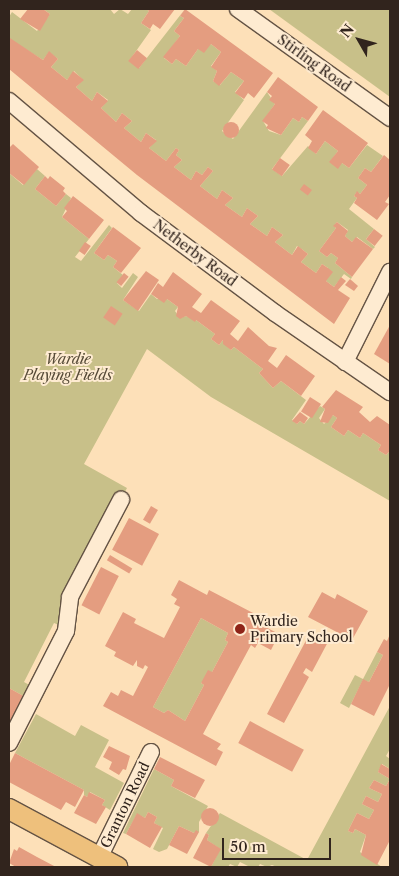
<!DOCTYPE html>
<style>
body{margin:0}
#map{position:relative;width:399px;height:876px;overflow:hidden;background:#fde0b8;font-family:"Libre Caslon Text",serif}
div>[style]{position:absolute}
.green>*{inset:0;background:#c8c089}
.building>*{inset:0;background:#e49d80;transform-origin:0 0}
.round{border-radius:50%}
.roads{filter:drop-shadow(1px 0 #645344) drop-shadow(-1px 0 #645344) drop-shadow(0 1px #645344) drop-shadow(0 -1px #645344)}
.minor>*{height:16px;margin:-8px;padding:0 8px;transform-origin:8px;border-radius:8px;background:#feebd1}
.major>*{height:20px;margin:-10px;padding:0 10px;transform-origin:10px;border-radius:10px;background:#eec07c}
.dots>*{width:14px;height:14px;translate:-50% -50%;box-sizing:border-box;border:2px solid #feebd1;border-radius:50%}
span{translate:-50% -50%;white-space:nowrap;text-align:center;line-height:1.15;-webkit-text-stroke:4px #feebd1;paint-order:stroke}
.street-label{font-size:14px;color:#31241d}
.park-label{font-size:14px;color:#574b38;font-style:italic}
.poi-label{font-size:14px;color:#31241d}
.left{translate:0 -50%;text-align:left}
.frame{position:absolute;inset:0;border:10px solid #31241d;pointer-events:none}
.north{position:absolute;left:334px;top:15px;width:50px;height:50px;-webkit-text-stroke:4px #feebd1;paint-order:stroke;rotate:308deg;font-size:14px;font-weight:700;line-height:20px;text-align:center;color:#31241d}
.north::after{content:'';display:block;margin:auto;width:18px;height:22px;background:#31241d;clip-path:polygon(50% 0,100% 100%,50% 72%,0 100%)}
.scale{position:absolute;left:222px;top:838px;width:109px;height:22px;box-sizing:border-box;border:2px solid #31241d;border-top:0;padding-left:6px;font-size:15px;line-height:18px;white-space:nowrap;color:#31241d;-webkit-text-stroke:4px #feebd1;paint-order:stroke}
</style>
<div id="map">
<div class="green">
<i style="clip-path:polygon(43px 9px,110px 9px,114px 14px,120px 9px,128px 14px,132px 9px,146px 9px,149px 11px,141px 23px,151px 30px,129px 61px,139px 68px,185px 9px,180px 16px,184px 18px,174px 31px,180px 36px,164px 58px,172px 64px,176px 59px,186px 66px,198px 49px,211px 44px,221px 52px,211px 66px,217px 71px,213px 81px,220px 85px,231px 72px,244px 81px,235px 92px,244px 100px,222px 131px,233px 139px,267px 92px,275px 104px,263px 121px,269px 131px,281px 135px,293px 118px,299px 122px,302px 117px,308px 121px,272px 169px,282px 176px,308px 146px,316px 154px,325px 141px,338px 151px,330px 162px,342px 163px,349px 168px,367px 145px,383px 156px,371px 172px,365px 168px,358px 178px,367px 185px,360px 194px,357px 192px,354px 196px,357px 198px,349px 209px,374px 229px,366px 239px,375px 247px,373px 249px,357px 237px,352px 242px,345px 236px,348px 230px,337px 222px,334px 226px,336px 228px,319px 251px,327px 257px,331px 253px,338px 258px,335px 263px,352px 277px,351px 279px,344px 274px,334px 287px,326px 281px,328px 268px,322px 264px,316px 273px,301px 262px,308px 254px,303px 250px,297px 246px,292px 255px,275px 242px,283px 235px,272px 227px,267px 236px,250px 224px,258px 216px,247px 208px,242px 217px,225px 205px,233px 198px,222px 190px,217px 199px,200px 186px,213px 171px,208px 167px,202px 175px,196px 171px,191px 180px,174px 167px,182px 160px,176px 155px,179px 150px,176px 148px,166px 161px,149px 148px,156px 140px,146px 133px,141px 142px,124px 128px,132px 121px,122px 113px,116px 122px,101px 108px,108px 100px,97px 92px,92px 101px,76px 87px,83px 80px,74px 71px,67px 80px,51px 67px,58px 59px,49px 52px,43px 60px,9px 39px,9px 17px,12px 12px,37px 31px,50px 14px)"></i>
<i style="clip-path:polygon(269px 9px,390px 9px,390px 97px)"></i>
<i style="clip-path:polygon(37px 169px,45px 176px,35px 189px,56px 206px,66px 194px,71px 198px,62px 217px,89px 239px,75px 257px,81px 261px,109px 225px,112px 228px,94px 253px,104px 260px,108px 255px,117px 261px,113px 267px,123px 275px,117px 283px,122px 288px,133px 273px,138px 277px,123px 300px,139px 311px,151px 294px,157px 299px,167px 299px,178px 307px,175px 311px,180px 318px,186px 316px,196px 320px,215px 334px,211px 339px,219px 345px,223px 340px,231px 350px,234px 347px,263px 369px,259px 373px,273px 388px,281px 381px,306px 400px,292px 420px,297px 424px,300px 421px,304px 424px,320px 406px,325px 409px,319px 418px,324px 424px,333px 415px,337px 418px,331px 427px,344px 436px,348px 430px,360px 438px,363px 433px,381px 445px,378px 450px,386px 455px,390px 451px,390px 501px,211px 397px,147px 349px,84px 464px,127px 488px,68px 602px,66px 628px,54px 623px,24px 682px,33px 687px,27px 698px,9px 688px,9px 173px,23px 185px)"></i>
<i style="clip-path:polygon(201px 618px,228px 633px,225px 640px,228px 642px,212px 672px,201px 683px,204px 685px,185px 721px,168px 710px,164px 713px,153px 707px)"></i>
<i style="clip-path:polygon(377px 652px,383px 655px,369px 682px,363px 680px,349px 708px,340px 703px,355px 675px,363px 679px)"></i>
<i style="clip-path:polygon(390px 706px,390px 749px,386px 756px,390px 759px,390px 769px,382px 764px,378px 772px,390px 779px,386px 786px,374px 780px,369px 788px,382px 794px,378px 802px,366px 796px,362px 804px,374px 810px,369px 819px,357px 813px,348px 831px,353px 833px,355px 829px,366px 835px,360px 852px,382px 867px,277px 867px,272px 865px,267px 867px,260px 864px,258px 867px,250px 867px,240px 862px,237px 867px,230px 864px,228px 867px,211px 867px,220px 849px,207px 840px,209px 835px,206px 833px,220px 813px,307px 860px)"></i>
<i style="clip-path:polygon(36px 714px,75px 736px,81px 725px,109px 740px,95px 767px,124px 783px,110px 810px,102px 805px,105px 800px,90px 792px,87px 797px,84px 795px,84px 790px,15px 753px)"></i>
<i style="clip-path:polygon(154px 769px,174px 780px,171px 786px,208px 806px,199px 822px,199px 832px,194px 833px,179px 826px,167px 849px,159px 852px,153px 849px,163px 828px,154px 823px,157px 817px,148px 812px,145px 818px,137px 814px,126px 834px,123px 833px)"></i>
</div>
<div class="building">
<i style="clip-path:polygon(28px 9px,43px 9px,50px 14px,40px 31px,20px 19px)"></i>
<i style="clip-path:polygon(146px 9px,175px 9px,160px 29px,153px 24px,150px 29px,141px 23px,149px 11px)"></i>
<i style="clip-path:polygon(185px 9px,273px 73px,254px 98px,248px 93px,244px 99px,235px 93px,244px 81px,231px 72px,219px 86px,213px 81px,217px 71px,211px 67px,221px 52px,211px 44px,204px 53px,198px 49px,186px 66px,176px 59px,172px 64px,163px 57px,180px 36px,174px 31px,184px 18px,180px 16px)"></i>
<i style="clip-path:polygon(10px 38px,43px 60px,49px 51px,58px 59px,51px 67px,67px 80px,73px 71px,84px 80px,76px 87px,92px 101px,97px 92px,108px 101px,101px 108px,116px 122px,122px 113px,132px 121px,124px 128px,141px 142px,146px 133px,157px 141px,149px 148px,166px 161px,176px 148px,179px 150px,176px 155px,182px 160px,174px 167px,191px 180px,196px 171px,202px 175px,208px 167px,213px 171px,200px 186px,217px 199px,222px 190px,233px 198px,225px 205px,242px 217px,247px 208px,258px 216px,250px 224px,267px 236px,272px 227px,283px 235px,275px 242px,292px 255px,298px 246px,308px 254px,301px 262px,316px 273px,322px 264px,328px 268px,333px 272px,326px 281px,334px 287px,341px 277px,346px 281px,338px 290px,350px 298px,334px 324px,137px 175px,9px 69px)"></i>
<i style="left:137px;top:50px;width:13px;height:14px;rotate:39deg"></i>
<i style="clip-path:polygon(278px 77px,318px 107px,308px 121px,302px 117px,299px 122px,293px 118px,281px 135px,266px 128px,268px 125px,262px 121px,275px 104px,269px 100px,272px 96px,267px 92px)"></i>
<i style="clip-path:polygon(323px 110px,368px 143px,349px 168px,342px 163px,338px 169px,329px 162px,338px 151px,325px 141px,316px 154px,308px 148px,312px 141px,305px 135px)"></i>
<i class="round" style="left:223px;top:122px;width:16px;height:16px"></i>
<i style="clip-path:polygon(13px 144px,39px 167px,24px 185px,9px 173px,9px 148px)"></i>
<i style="clip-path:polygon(384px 155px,390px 160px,390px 195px,385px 202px,389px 204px,377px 220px,354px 203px,357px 198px,354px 196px,357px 191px,360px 194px,367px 185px,358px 178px,365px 168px,371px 172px)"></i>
<i style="left:280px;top:158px;width:12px;height:14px;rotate:35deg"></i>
<i style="clip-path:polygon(45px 176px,48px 179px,50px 176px,65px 188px,63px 191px,66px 194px,56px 206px,35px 189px)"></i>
<i style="left:304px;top:184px;width:10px;height:7px;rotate:37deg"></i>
<i style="clip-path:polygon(73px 196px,104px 220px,89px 239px,62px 217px,67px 211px,64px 208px)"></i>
<i style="clip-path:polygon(337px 222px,348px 231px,345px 236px,352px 242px,356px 237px,373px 249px,352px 277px,335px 263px,338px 258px,331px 253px,327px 257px,319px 251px,336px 228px,333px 226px)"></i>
<i style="clip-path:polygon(113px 227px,141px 248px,121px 273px,113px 267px,117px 261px,108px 255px,104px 260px,94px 253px)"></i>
<i style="left:374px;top:229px;width:11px;height:13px;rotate:38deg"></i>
<i style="left:85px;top:242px;width:7px;height:11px;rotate:34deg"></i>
<i style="clip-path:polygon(146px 271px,159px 280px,138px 311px,123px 300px)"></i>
<i style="clip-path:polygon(173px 272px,202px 294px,192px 307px,201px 313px,211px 300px,240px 321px,230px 334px,238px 341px,248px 327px,269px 346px,277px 348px,268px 361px,277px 368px,286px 355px,315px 376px,301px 396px,281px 381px,273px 388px,259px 373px,263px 369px,234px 347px,231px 350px,223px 344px,223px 340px,219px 345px,211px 339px,215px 334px,196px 320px,195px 322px,186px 316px,180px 319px,176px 316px,178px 307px,167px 299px,164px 303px,151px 294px,158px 283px,163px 287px)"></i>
<i style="left:124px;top:273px;width:6px;height:12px;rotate:39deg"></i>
<i style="clip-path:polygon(350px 279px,358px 286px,354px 291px,345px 285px)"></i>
<i style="left:111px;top:306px;width:14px;height:14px;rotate:34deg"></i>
<i style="clip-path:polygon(390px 325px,390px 364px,374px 354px)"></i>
<i style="clip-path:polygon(336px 390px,363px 407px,359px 412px,370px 422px,377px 416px,390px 425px,390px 451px,386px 455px,378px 450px,381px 445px,363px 433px,360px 438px,348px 430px,344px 436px,331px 427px,337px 418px,333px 415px,328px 423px,320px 422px,325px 409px,322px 407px)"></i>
<i style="left:310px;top:397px;width:13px;height:17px;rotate:32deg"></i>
<i style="clip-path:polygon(300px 412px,308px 418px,304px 424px,300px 421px,297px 424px,292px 421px)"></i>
<i style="left:151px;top:506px;width:8px;height:16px;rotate:30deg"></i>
<i style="left:129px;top:518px;width:34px;height:36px;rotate:28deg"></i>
<i style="left:110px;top:555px;width:26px;height:6px;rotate:31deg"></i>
<i style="left:101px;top:567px;width:20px;height:43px;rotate:27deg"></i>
<i style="clip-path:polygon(evenodd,179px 580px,207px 595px,209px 590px,255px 614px,252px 620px,279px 634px,271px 650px,258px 643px,255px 648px,251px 645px,203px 734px,221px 744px,217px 749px,223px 752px,216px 766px,103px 706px,111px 692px,118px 696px,121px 690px,133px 696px,148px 667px,145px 665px,143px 669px,137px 666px,137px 660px,133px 666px,114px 656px,116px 652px,105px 646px,123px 612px,136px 619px,134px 623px,164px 638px,180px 607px,174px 604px,177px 599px,171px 595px,179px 580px,201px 618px,228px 633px,225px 640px,228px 642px,212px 672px,208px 670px,201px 683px,204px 685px,185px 721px,168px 710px,164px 713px,153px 707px,201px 618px)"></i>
<i style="clip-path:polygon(322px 592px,335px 599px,337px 594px,368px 611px,352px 640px,308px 617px)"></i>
<i style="clip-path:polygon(311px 631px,329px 640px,312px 672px,306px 668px,303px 673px,309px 677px,284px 723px,267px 714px)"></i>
<i style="clip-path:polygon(390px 634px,390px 684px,374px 716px,351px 704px,363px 679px,369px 682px,383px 655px,377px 652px,384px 639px,387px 641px)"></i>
<i style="clip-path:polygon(9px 688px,27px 698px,9px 731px)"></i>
<i style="left:250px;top:721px;width:61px;height:25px;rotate:28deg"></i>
<i style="clip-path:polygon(109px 746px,130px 756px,126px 770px,123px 769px,119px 775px,109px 769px,112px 762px,103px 757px)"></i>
<i style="clip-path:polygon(15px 753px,84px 790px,75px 807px,66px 802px,61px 810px,9px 782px,9px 765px)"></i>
<i style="clip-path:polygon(160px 757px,205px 780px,195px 798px,171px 786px,174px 780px,154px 769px)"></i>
<i style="clip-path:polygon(381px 764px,390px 769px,390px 779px,378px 772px)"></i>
<i style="clip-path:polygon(390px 779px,390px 840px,377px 865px,361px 855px,366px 835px,355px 829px,353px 833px,348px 831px,357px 813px,369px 819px,374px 810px,362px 804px,366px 796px,378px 802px,382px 794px,369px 788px,374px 780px,386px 786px)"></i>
<i style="clip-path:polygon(89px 792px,105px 800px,102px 805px,106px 807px,96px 824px,74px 813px,84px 795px,87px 797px)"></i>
<i class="round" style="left:201px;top:808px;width:18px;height:18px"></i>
<i style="clip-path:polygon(148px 812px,157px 817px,154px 823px,162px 827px,150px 848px,126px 834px,137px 813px,145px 818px)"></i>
<i style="clip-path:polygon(179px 826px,194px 833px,196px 830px,199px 832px,187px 854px,169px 845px)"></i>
<i style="clip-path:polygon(206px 833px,209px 835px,207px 840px,221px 849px,211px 867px,193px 858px)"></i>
<i style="clip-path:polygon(19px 847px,37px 857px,56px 867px,16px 867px,9px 863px,14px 849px,17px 851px)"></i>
</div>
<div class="roads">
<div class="minor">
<i style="left:238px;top:9px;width:187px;rotate:35.6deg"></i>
<i style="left:9px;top:101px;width:173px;rotate:40.3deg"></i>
<i style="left:141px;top:213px;width:167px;rotate:36.7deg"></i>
<i style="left:275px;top:313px;width:140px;rotate:34.5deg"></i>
<i style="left:345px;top:362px;width:101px;rotate:-63.4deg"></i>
<i style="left:9px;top:743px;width:126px;rotate:-63deg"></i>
<i style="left:66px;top:631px;width:34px;rotate:-83deg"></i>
<i style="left:70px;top:597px;width:110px;rotate:-62.3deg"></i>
<i style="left:99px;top:858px;width:118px;rotate:-63.9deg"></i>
</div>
<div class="major">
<i style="left:9px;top:809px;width:123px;rotate:28.2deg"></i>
</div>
</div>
<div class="dots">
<i style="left:240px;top:629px;background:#8f2418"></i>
</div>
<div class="street-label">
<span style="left:314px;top:63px;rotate:36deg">Stirling Road</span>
<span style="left:195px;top:253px;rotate:37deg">Netherby Road</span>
<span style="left:125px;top:805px;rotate:-64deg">Granton Road</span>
</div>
<div class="park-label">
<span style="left:68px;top:367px">Wardie<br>Playing Fields</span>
</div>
<div class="poi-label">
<span class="left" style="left:250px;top:629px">Wardie<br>Primary School</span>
</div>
<div class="frame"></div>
<div class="north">N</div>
<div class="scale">50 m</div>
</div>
